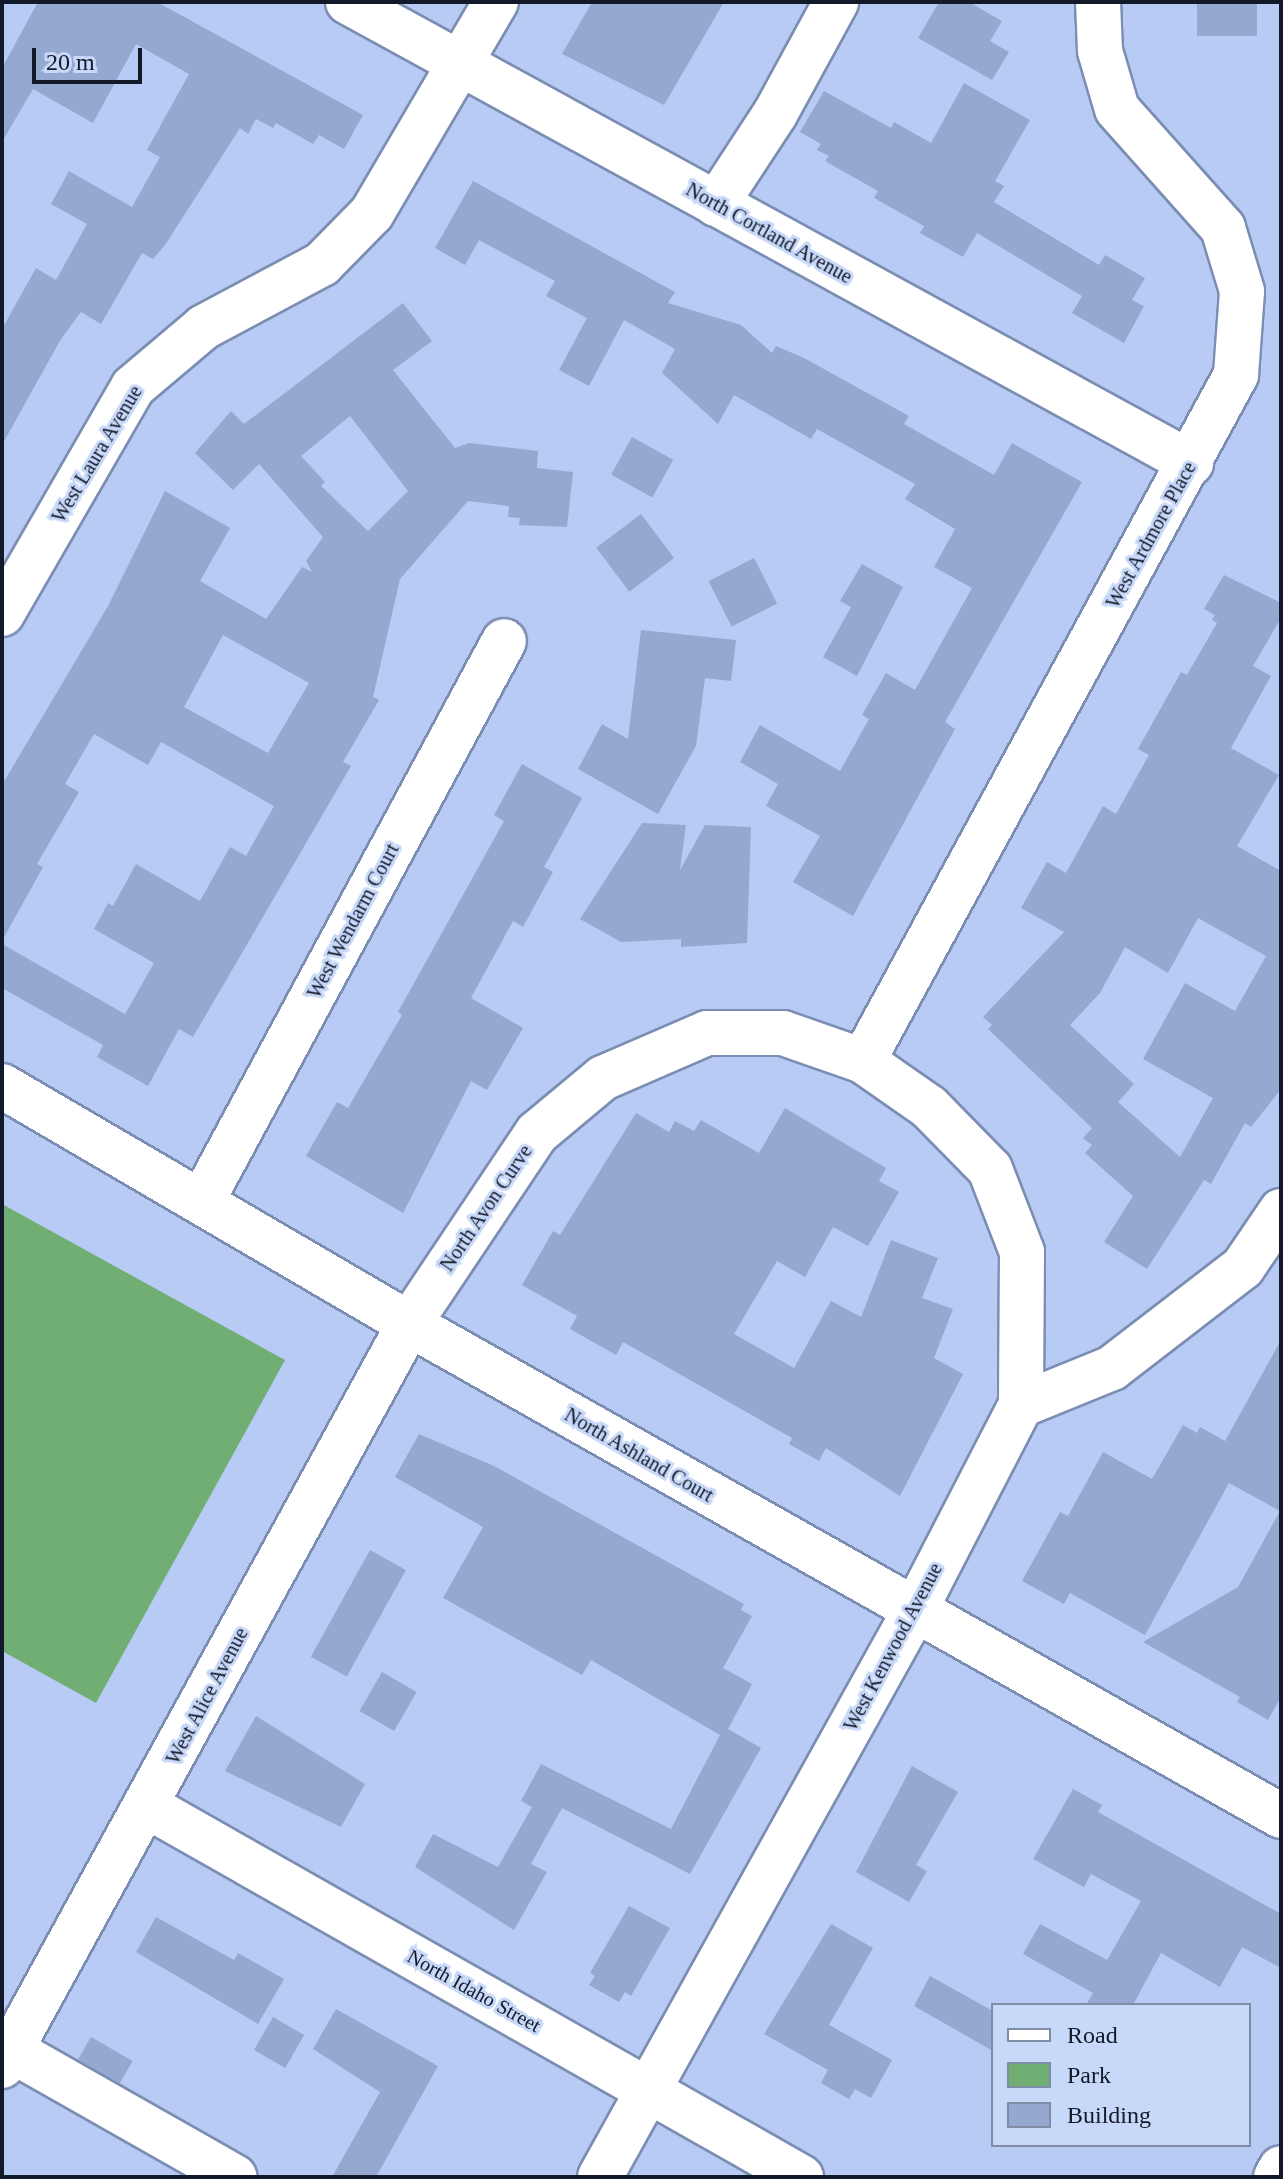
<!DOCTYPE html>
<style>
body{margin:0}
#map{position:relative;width:1283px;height:2179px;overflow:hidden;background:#b8cbf4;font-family:Georgia,serif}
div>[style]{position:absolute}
.green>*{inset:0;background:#71ae73}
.building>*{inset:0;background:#95a8cf;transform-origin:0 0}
.roads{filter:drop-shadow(2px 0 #7b8db3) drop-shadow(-2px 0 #7b8db3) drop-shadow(0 2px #7b8db3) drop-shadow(0 -2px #7b8db3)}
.minor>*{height:44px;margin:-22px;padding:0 22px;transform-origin:22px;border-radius:22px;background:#fff}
span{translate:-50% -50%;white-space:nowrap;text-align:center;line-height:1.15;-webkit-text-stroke:6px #c8d8f9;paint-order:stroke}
.street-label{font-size:20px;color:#121928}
.frame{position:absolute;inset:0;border:4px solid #121928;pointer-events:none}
.legend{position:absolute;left:991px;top:2003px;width:260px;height:144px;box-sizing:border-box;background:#c8d8f9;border:2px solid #7f8ca5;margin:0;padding:10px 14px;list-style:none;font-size:24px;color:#121928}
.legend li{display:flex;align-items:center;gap:16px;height:40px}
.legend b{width:40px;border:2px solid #7f8ca5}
.scale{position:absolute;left:32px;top:48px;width:110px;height:36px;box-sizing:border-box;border:4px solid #121928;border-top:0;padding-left:10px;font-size:24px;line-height:28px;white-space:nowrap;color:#121928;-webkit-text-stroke:6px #c8d8f9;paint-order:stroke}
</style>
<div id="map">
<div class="green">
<i style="clip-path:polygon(2px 1204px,285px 1360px,96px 1703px,2px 1651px)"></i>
</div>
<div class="building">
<i style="clip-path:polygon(38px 2px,157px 2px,363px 115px,344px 149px,319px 135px,313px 144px,276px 123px,273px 128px,256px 119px,248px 134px,240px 128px,165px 245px,153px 259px,142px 253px,101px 324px,81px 312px,61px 339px,2px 445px,2px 329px,36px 268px,56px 280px,87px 224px,51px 204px,69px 171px,132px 207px,160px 157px,147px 150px,189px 74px,136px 44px,93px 123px,33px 89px,2px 142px,2px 68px)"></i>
<i style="clip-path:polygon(592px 2px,724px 2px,664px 105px,562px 54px)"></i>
<i style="clip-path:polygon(939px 2px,969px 2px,1002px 21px,990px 41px,1009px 52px,992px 80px,918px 38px)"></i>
<i style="left:1197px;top:2px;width:60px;height:34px"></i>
<i style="clip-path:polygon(964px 83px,1030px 120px,995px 181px,1004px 186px,994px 202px,1099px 265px,1105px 255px,1145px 278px,1132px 300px,1144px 306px,1124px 343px,1072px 313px,1082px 296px,977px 233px,963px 257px,920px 233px,924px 226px,874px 198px,878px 191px,825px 161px,829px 156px,817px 150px,821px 144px,800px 132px,824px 91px,891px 128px,894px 122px,931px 143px)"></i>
<i style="clip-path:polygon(473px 181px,675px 292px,668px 303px,741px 325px,772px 353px,776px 346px,804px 358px,909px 416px,904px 424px,994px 475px,1012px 443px,1082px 482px,945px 722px,955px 729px,853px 916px,793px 882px,820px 836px,766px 806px,778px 784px,740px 762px,760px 725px,840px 771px,869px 719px,862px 715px,886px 673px,915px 690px,972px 588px,934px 567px,955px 529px,905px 499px,915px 484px,817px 429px,811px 439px,734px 395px,718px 424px,662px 373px,675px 349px,624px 320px,589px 386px,559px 370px,587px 318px,546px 296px,555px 281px,479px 240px,465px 265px,435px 248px)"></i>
<i style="clip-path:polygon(evenodd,403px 303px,432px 341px,393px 370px,455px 448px,469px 443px,538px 451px,537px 468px,573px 472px,567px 527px,519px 525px,520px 518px,508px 517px,509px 506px,468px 501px,400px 579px,373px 697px,379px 700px,343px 762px,351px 766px,193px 1037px,179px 1029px,148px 1086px,97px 1057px,103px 1045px,2px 988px,2px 944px,125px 1014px,154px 963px,94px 929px,108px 903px,113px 906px,136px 864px,200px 901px,230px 847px,246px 856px,274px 806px,161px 742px,148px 765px,94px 734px,65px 784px,79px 792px,37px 864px,43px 867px,2px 941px,2px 785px,108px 606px,165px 491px,230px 528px,200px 581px,266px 619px,302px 567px,312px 572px,306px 561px,323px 537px,259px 464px,233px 490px,195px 453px,231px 411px,244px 424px,403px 303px,350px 416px,408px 491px,368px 531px,321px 486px,325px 482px,301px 456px,350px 416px,403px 303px,223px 635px,309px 683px,268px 753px,184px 707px,223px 635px)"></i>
<i style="left:632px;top:437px;width:47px;height:43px;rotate:29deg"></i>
<i style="left:641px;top:514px;width:55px;height:56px;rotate:53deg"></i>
<i style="left:754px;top:558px;width:51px;height:51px;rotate:63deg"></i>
<i style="clip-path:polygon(862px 564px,903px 587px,857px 676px,823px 657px,851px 607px,840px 601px)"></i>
<i style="clip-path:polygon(evenodd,1224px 575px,1281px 603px,1281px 618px,1253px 666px,1271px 676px,1231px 748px,1279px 775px,1237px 846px,1281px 871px,1281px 1089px,1251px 1127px,1245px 1123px,1211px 1184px,1204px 1180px,1147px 1269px,1104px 1242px,1133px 1196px,1085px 1153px,1092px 1145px,1083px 1138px,1092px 1128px,988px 1029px,992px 1025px,983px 1017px,1064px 932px,1021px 908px,1047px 862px,1066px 873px,1103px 806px,1116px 814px,1149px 755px,1138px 749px,1181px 672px,1187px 675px,1217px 623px,1212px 620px,1215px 615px,1204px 609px,1224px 575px,1198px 918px,1266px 956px,1235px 1011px,1185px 983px,1143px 1059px,1213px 1098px,1180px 1157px,1118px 1102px,1134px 1084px,1070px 1025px,1100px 993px,1125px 947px,1168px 973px,1198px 918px)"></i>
<i style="clip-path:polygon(641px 630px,736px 640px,731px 681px,705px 678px,696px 746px,658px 814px,578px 769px,602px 724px,628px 739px)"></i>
<i style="clip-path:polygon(522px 764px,582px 798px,544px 867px,553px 872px,523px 927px,513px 921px,471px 998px,523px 1028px,487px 1090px,471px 1081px,403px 1213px,306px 1156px,337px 1102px,348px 1108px,402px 1015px,398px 1012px,504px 821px,494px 815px)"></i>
<i style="clip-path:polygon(642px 823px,686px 825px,680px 870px,705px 825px,751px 827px,747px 943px,681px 947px,681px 939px,621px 942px,580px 919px)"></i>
<i style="clip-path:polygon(785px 1108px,886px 1168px,879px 1181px,899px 1192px,868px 1246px,833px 1227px,805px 1277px,777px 1261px,734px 1334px,794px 1368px,831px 1301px,861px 1317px,891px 1240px,938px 1258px,922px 1298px,953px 1309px,934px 1358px,963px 1374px,900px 1496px,826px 1448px,819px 1461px,789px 1444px,792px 1438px,623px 1342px,616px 1355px,570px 1329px,577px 1316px,522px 1285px,553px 1231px,560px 1235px,636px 1113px,669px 1132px,675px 1121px,694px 1131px,701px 1120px,759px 1153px)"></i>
<i style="clip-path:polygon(1281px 1340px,1281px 1697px,1268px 1720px,1237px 1702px,1240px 1697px,1143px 1642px,1238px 1587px,1280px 1511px,1229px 1483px,1145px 1635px,1070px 1593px,1064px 1604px,1022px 1581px,1060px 1512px,1068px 1516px,1103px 1452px,1152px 1479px,1183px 1425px,1197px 1433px,1200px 1427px,1225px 1441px)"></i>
<i style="clip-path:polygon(419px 1434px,494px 1466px,744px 1604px,741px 1610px,752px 1616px,723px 1668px,752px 1684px,728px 1729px,761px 1748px,690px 1874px,562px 1808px,531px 1864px,547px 1872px,514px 1930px,415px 1867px,433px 1834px,498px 1867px,532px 1807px,521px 1801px,541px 1764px,671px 1829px,720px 1735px,591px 1660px,582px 1675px,443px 1598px,483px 1527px,395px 1477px)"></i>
<i style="left:370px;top:1550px;width:41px;height:122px;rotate:29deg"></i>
<i style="left:382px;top:1672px;width:40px;height:45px;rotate:30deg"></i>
<i style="clip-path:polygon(256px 1716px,365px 1784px,341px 1827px,225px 1771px)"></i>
<i style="clip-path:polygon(912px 1766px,958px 1792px,916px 1865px,927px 1871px,909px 1902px,856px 1872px)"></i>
<i style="clip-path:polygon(1073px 1789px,1102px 1805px,1098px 1812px,1281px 1914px,1281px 1968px,1242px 1947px,1220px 1987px,1161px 1953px,1133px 2005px,1086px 2005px,1093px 1993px,1023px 1954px,1040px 1924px,1107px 1960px,1141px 1901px,1091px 1874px,1084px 1887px,1033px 1859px)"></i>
<i style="clip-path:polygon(629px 1906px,670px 1928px,631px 1996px,625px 1992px,619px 2002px,589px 1985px,595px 1976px,590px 1973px)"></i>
<i style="clip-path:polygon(156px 1917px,234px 1960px,238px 1953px,284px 1979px,258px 2024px,136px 1952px)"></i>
<i style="clip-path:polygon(831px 1924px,873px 1948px,829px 2025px,892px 2060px,871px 2098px,855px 2089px,849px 2099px,821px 2083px,828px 2070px,764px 2034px)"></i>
<i style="clip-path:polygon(930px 1976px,993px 2011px,993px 2051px,914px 2006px)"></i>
<i style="clip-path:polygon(336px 2009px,438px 2066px,376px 2177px,332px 2177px,380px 2092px,313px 2049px)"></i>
<i style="left:273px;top:2017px;width:36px;height:38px;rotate:30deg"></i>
<i style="left:91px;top:2037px;width:48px;height:26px;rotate:30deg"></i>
</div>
<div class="roads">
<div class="minor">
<i style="left:348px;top:2px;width:961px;rotate:28.67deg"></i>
<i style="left:716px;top:204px;width:108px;rotate:-56.8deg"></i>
<i style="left:775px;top:114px;width:128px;rotate:-61.4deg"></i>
<i style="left:2px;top:614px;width:262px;rotate:-60deg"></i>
<i style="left:133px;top:387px;width:93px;rotate:-40.2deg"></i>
<i style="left:204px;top:327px;width:134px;rotate:-28.1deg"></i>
<i style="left:322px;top:264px;width:71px;rotate:-45.6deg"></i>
<i style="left:372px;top:213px;width:245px;rotate:-59.6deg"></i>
<i style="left:863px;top:1061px;width:781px;rotate:-61.47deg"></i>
<i style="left:1236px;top:375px;width:84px;rotate:-85.9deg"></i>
<i style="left:1242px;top:291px;width:66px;rotate:-106.8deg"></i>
<i style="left:1223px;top:228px;width:159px;rotate:-131.7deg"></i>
<i style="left:1117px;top:109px;width:60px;rotate:-106.3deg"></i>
<i style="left:1100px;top:51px;width:49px;rotate:-92.3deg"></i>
<i style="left:2px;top:1086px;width:471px;rotate:30.3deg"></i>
<i style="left:409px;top:1324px;width:1001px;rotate:29.43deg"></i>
<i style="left:202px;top:1201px;width:636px;rotate:-61.66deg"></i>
<i style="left:147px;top:1806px;width:752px;rotate:29.57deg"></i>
<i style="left:11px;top:2050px;width:257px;rotate:29.6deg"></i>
<i style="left:2px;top:2066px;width:846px;rotate:-61.25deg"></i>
<i style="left:409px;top:1324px;width:230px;rotate:-56.2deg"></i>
<i style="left:537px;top:1133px;width:86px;rotate:-39.8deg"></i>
<i style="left:603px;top:1078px;width:113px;rotate:-23.4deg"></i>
<i style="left:707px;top:1033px;width:76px"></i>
<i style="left:783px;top:1033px;width:85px;rotate:19.3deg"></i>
<i style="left:863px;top:1061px;width:80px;rotate:34.9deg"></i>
<i style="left:929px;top:1107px;width:87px;rotate:45.5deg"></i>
<i style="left:990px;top:1169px;width:89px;rotate:68.9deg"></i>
<i style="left:1022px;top:1252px;width:153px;rotate:90.4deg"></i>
<i style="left:600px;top:2177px;width:646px;rotate:-60.94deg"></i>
<i style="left:914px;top:1612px;width:233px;rotate:-62.7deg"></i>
<i style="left:1021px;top:1405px;width:98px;rotate:-22.1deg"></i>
<i style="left:1112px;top:1368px;width:165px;rotate:-37.6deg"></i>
<i style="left:1243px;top:1267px;width:68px;rotate:-55.8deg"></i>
<i style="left:1276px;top:2177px;width:10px;rotate:-61deg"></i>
</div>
</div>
<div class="street-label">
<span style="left:769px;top:233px;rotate:29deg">North Cortland Avenue</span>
<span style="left:97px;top:454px;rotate:-59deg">West Laura Avenue</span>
<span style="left:1151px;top:535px;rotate:-61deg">West Ardmore Place</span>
<span style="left:353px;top:921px;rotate:-62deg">West Wendarm Court</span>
<span style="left:486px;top:1208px;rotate:-56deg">North Avon Curve</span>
<span style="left:639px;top:1455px;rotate:30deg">North Ashland Court</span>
<span style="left:893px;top:1647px;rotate:-62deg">West Kenwood Avenue</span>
<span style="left:207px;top:1696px;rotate:-62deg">West Alice Avenue</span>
<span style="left:474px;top:1991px;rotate:29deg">North Idaho Street</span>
</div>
<div class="frame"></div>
<ul class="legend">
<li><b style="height:10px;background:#fff"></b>Road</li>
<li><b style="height:22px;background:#71ae73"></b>Park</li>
<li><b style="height:22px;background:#95a8cf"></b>Building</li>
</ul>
<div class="scale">20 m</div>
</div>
